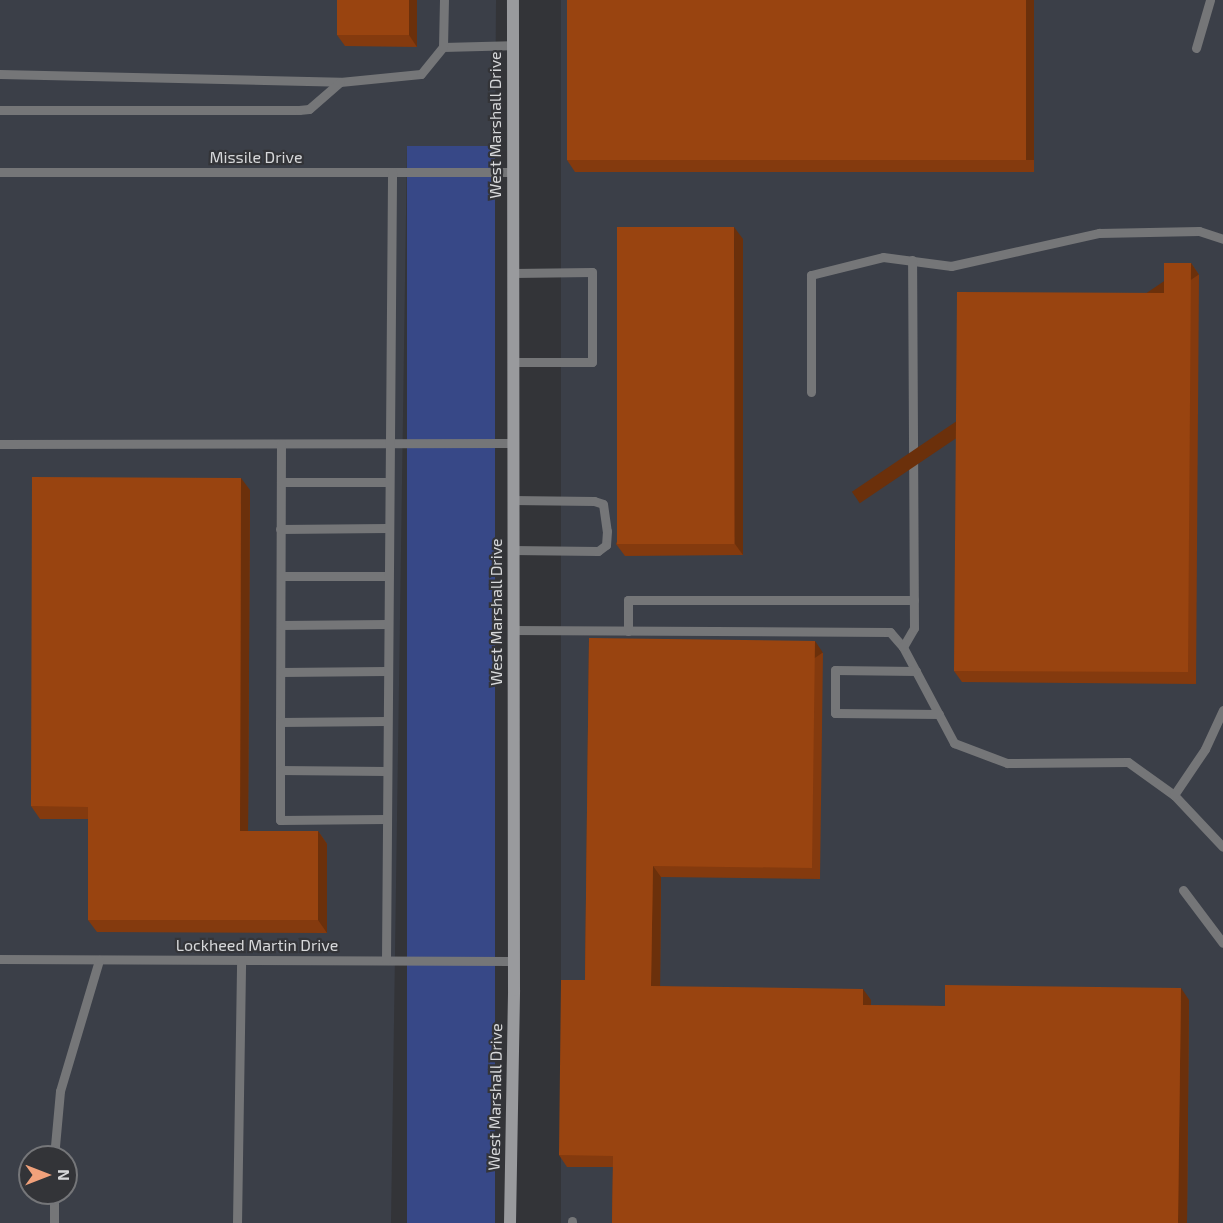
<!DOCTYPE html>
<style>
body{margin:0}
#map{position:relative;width:1223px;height:1223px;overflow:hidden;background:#333438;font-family:"Exo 2",sans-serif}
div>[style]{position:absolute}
.built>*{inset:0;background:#3b3f48;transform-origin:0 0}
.green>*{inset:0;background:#374887;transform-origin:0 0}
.lane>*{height:9px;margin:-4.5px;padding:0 4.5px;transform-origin:4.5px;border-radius:4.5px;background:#757678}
.secondary>*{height:12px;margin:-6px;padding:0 6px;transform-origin:6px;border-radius:6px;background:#999a9d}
.wall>*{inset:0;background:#843a0e}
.shaded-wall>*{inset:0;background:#6b300b;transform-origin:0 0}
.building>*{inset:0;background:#994410;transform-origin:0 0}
span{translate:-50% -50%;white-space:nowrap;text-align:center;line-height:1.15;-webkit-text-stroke:4.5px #333438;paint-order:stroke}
.street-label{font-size:16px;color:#d7d8da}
.north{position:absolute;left:18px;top:1145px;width:60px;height:60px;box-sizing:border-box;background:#333438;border:2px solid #757679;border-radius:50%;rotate:90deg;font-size:16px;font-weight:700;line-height:24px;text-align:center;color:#d7d8da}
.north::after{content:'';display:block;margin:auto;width:21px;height:27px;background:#f1a17b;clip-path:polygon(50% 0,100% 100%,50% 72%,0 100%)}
</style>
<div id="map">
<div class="built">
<i style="clip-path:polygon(evenodd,0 0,496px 0,495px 146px,407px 146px,391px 1223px,0 1223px,0 0,30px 1157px,66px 1157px,66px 1193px,30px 1193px,30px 1157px)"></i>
<i style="left:561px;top:0;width:662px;height:1223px"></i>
</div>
<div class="green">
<i style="left:407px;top:146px;width:88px;height:1077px"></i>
</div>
<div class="lane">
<i style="left:443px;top:47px;width:70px;rotate:-1.6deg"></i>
<i style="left:1196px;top:48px;width:50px;rotate:-73.7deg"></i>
<i style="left:0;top:74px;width:340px;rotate:1.3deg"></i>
<i style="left:340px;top:82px;width:81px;rotate:-5.6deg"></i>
<i style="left:421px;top:74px;width:35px;rotate:-51deg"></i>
<i style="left:443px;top:47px;width:47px;rotate:-88.8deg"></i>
<i style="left:0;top:110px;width:299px"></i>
<i style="left:299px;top:110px;width:10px;rotate:-6deg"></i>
<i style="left:309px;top:109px;width:41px;rotate:-41.1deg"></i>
<i style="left:0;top:172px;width:511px"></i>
<i style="left:512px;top:362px;width:80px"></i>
<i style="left:592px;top:362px;width:90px;rotate:-90deg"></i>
<i style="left:592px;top:272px;width:79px;rotate:179.3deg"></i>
<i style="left:811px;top:392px;width:117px;rotate:-90deg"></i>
<i style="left:811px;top:275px;width:74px;rotate:-14deg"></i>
<i style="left:883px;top:257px;width:69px;rotate:7.5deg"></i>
<i style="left:951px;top:266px;width:152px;rotate:-12.6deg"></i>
<i style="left:1099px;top:233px;width:100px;rotate:-1.1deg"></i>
<i style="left:1199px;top:231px;width:25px;rotate:18deg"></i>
<i style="left:0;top:444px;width:511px;rotate:-0.11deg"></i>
<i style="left:281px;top:444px;width:278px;rotate:90.2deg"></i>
<i style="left:280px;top:722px;width:106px;rotate:-0.5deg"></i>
<i style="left:281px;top:482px;width:107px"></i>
<i style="left:512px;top:500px;width:82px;rotate:0.7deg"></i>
<i style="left:594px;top:501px;width:9px;rotate:18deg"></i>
<i style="left:603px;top:504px;width:27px;rotate:82deg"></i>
<i style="left:607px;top:531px;width:14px;rotate:94deg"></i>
<i style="left:606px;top:545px;width:10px;rotate:143deg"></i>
<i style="left:598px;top:551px;width:86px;rotate:-179.3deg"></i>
<i style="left:280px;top:529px;width:107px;rotate:-0.5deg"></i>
<i style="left:281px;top:576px;width:106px"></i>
<i style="left:281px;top:625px;width:106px;rotate:-0.5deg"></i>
<i style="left:512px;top:630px;width:378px;rotate:0.3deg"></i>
<i style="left:890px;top:632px;width:20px;rotate:49deg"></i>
<i style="left:903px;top:647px;width:109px;rotate:62deg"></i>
<i style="left:954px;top:743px;width:57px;rotate:20.7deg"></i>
<i style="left:1007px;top:763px;width:121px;rotate:-0.5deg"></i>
<i style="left:1128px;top:762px;width:57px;rotate:35.7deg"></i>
<i style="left:1174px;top:795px;width:71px;rotate:46.7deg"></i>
<i style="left:628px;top:631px;width:31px;rotate:-90deg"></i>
<i style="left:628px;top:600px;width:286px"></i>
<i style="left:903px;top:647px;width:22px;rotate:-60deg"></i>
<i style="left:914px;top:628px;width:368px;rotate:-90.3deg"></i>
<i style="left:916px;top:671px;width:81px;rotate:-179.3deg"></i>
<i style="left:835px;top:670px;width:43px;rotate:90deg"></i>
<i style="left:835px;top:713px;width:104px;rotate:0.6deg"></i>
<i style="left:281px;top:672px;width:105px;rotate:-0.5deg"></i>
<i style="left:280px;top:770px;width:48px;rotate:-90deg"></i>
<i style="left:386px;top:771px;width:106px;rotate:-179.5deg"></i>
<i style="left:280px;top:770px;width:50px;rotate:90deg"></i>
<i style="left:280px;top:820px;width:106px;rotate:-0.5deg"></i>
<i style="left:1174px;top:795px;width:55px;rotate:-56deg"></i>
<i style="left:1205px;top:749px;width:43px;rotate:-65.2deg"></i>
<i style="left:1183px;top:890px;width:66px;rotate:53deg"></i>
<i style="left:0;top:959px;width:514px;rotate:0.22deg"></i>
<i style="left:386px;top:960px;width:788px;rotate:-89.56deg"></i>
<i style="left:54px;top:1157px;width:66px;rotate:-84.8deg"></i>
<i style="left:60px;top:1091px;width:137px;rotate:-73.4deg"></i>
<i style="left:54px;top:1193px;width:30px;rotate:90deg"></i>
<i style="left:237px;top:1223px;width:263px;rotate:-89.1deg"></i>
<i style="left:572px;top:1223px;width:2px;rotate:-90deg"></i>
</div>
<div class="secondary">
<i style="left:510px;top:1223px;width:233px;rotate:-89deg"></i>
<i style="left:514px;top:990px;width:990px;rotate:-90.06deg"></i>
</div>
<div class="wall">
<i style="clip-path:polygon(337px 0,417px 0,417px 47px,345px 46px,337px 35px)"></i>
<i style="clip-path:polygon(1034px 0,1034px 172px,575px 172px,567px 160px)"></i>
<i style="clip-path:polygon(743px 239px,743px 555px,625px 556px,616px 544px)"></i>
<i style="clip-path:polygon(1191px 263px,1199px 275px,1196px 684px,962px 682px,954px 671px,1164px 293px)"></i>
<i style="clip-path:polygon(250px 490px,248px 831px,318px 831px,327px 844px,327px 933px,97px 932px,88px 920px,88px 819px,40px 819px,31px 806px)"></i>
<i style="clip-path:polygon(589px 638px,823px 653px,820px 879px,661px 877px,660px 986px,871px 1000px,871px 1005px,945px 1006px,1189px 1000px,1187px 1223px,612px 1223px,613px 1167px,567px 1167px,559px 1155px,585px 980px)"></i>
</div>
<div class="shaded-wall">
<i style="clip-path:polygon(409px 0,417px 0,417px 47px,409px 35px)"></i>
<i style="left:1026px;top:0;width:8px;height:160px"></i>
<i style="clip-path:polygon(734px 227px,743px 239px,743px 555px,735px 544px)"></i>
<i style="left:1191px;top:263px;width:14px;height:409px;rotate:56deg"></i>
<i style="clip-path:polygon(241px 478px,250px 490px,248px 843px,240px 831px)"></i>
<i style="left:815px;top:641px;width:14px;height:227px;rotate:56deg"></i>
<i style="clip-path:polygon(318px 831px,327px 844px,327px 933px,318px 920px)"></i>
<i style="clip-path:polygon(653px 866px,661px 877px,660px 998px,651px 986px)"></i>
<i style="clip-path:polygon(1181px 988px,1189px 1000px,1187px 1223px,1178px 1223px)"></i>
<i style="clip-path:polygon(863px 989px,871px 1000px,871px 1017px,863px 1005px)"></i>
</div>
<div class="building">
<i style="left:337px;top:0;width:72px;height:35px"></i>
<i style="left:567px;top:0;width:459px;height:160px"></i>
<i style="left:734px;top:227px;width:317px;height:117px;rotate:90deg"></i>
<i style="clip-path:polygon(1164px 263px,1191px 263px,1188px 672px,954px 671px,957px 292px,1164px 293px)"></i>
<i style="clip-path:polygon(32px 477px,241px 478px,240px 831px,318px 831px,318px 920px,88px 920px,88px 807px,31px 806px)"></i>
<i style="clip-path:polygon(589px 638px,815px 641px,812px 868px,653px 866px,651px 986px,863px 989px,863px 1005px,945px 1006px,945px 985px,1181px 988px,1178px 1223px,612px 1223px,613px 1156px,559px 1155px,561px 980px,585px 980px)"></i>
</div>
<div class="street-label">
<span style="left:495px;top:125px;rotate:-90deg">West Marshall Drive</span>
<span style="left:256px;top:157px">Missile Drive</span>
<span style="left:496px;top:612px;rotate:-90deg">West Marshall Drive</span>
<span style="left:257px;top:945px">Lockheed Martin Drive</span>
<span style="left:495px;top:1097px;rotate:-89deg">West Marshall Drive</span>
</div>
<div class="north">N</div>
</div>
